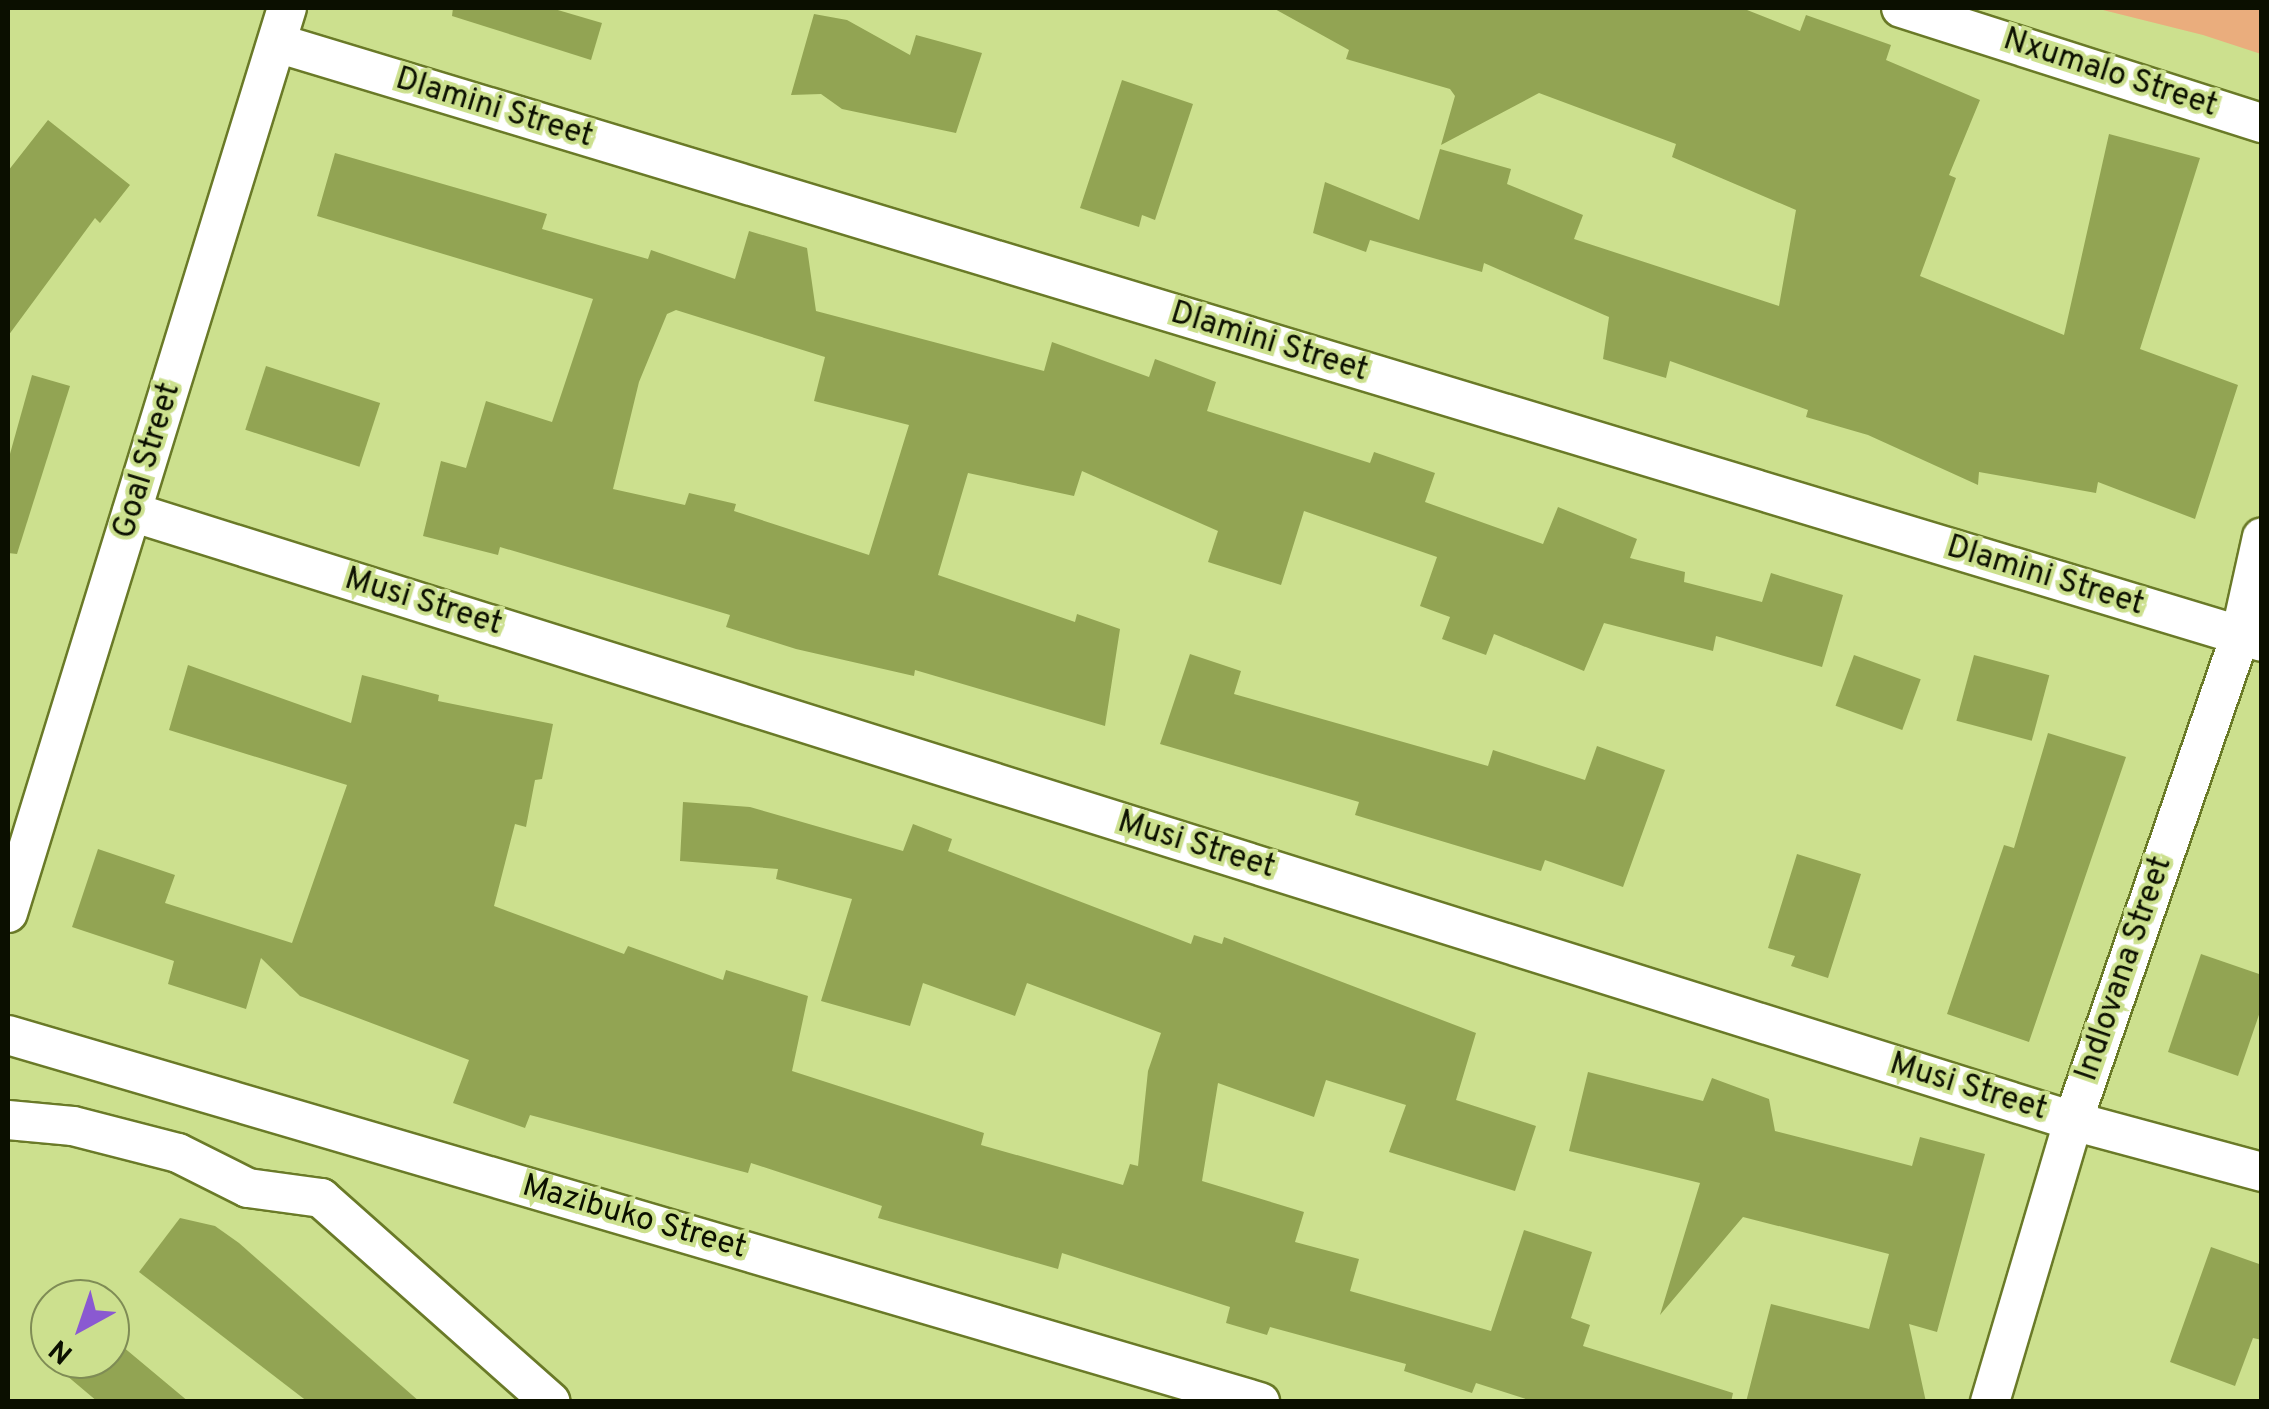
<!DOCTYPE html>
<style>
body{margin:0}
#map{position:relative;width:2269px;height:1409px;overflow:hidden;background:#cce08e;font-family:Overpass,sans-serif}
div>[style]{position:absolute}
.green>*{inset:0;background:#eaad7d}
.building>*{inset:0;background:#92a453;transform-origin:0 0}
.roads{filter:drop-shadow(2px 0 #6a7a28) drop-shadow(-2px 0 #6a7a28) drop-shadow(0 2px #6a7a28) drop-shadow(0 -2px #6a7a28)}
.street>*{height:38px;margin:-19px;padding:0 19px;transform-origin:19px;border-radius:19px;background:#fff}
span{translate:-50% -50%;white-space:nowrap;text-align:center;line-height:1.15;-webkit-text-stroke:8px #cce08e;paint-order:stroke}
.street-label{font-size:32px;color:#0b0f00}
.frame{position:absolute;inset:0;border:10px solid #0b0f00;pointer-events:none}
.north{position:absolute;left:30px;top:1279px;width:100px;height:100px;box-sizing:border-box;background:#cce08e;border:2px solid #7f8c55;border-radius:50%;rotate:220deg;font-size:28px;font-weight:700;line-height:40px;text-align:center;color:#0b0f00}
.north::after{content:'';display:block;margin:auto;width:35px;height:45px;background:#8a59d1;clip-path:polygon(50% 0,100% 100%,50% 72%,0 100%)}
</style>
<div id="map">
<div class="green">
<i style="clip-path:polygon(2095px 8px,2261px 8px,2261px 54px,2203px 35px)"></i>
</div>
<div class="building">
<i style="clip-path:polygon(453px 8px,551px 8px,602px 23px,591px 60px,452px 16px)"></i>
<i style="clip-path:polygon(1273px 8px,1742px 8px,1800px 31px,1806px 15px,1891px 45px,1886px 60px,1980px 100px,1949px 175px,1956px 178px,1920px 276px,2064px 335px,2109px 134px,2200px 158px,2140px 349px,2238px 385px,2195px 519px,2098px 482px,2096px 493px,1979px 472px,1978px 485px,1868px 435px,1806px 417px,1808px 410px,1670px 361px,1666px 378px,1603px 359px,1609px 317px,1484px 263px,1482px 272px,1370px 240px,1366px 252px,1313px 233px,1325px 182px,1419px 220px,1440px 149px,1511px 169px,1507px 184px,1583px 215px,1574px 239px,1779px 306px,1796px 210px,1672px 157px,1676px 144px,1539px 93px,1441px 145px,1455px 96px,1450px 89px,1346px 59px,1349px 50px)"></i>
<i style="clip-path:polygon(814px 14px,847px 20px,910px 55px,916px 35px,982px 53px,956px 133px,842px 109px,821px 94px,791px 95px)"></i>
<i style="clip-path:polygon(1122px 80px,1193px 104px,1155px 220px,1142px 215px,1139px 227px,1080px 208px)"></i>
<i style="clip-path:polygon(48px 120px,130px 185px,100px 223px,95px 218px,8px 336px,8px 171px)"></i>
<i style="clip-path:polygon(evenodd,335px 153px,547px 214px,542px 229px,648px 259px,651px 250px,735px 279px,749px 231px,807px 248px,816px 311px,1044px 371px,1052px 342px,1149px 377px,1155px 359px,1216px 382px,1207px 411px,1370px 463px,1374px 452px,1435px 473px,1425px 502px,1543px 544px,1558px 507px,1637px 539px,1630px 558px,1685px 572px,1684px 582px,1762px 602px,1771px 573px,1843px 595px,1822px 667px,1716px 636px,1713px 651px,1604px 623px,1584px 671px,1494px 634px,1486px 655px,1442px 639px,1450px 617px,1420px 606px,1437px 557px,1304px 511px,1281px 585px,1208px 562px,1218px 531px,1082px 471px,1074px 496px,968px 473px,938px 575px,1075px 622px,1077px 614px,1120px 629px,1105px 726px,915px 670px,914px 676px,796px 649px,726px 627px,730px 615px,500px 547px,498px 555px,423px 536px,441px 461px,466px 468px,486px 401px,552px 422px,593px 299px,317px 216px,335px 153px,676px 310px,825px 357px,814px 401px,909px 425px,869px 555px,734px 511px,736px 504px,689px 493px,685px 505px,613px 489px,639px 382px,667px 314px,676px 310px)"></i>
<i style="left:266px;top:366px;width:120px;height:67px;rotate:18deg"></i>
<i style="clip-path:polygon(32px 375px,70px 386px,17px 554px,8px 553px,8px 461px)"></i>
<i style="clip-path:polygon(1190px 654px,1241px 671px,1234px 694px,1488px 766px,1493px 750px,1585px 780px,1597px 746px,1665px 770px,1623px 887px,1545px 860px,1541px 871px,1355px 815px,1359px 802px,1160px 744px)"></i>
<i style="left:1854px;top:655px;width:71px;height:54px;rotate:20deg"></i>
<i style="left:1974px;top:655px;width:78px;height:68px;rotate:15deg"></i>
<i style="clip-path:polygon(188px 665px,351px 723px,362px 675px,439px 695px,438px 701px,553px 724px,542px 779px,535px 780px,526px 827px,515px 824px,494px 906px,624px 954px,628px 946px,723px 980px,726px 970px,808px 996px,792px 1071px,984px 1133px,981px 1145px,1123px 1185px,1130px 1164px,1138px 1166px,1148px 1071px,1161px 1033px,1027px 983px,1015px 1016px,923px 983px,910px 1026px,821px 1001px,852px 899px,776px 879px,778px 869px,680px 861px,683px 802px,750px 807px,903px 851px,913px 824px,952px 839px,948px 851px,1191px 944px,1194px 935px,1222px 944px,1224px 937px,1476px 1033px,1456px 1100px,1536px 1126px,1515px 1191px,1389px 1152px,1406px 1105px,1326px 1080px,1314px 1117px,1218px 1083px,1202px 1181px,1304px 1212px,1295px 1242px,1359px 1259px,1350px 1291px,1491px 1331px,1524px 1230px,1592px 1252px,1571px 1318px,1590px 1325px,1583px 1346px,1733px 1393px,1731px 1402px,1535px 1402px,1476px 1383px,1472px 1393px,1404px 1371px,1406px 1364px,1270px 1327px,1267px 1335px,1226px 1323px,1230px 1307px,1062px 1253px,1058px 1269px,878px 1218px,882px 1206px,751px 1163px,748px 1173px,530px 1115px,525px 1128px,453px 1103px,469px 1060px,300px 996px,261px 958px,246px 1009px,168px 984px,174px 961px,72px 927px,98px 849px,175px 875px,165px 903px,292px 943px,347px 785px,169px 730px)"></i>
<i style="clip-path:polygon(2048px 733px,2126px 757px,2029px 1042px,1947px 1014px,2004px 845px,2014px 848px)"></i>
<i style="clip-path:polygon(1797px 854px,1861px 874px,1828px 978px,1791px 966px,1795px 956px,1768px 948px)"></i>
<i style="clip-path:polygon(2201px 954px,2262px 975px,2262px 1006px,2238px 1076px,2168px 1052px)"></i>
<i style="clip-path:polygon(1588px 1072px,1703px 1101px,1712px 1078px,1769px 1099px,1775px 1131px,1912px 1166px,1920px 1137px,1985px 1154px,1937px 1332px,1909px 1324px,1926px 1402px,1746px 1402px,1771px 1304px,1869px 1329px,1889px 1254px,1743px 1217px,1660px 1315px,1700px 1183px,1569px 1151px)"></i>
<i style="clip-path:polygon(180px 1218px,215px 1226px,239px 1243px,420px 1402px,308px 1402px,139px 1272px)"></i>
<i style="clip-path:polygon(2211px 1247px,2262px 1265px,2262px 1340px,2253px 1338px,2235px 1386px,2170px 1362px)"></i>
<i style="clip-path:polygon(110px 1336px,189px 1402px,98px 1402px,47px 1359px,110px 1359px)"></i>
</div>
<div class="roads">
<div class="street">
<i style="left:1901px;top:8px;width:379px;rotate:17.7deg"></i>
<i style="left:277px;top:43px;width:2073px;rotate:16.79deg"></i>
<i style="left:132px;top:512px;width:2034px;rotate:17.42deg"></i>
<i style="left:2073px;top:1121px;width:196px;rotate:15.1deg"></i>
<i style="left:8px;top:913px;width:947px;rotate:-72.87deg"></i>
<i style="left:8px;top:1035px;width:1305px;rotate:16.34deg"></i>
<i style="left:8px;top:1120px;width:65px;rotate:5.3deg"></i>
<i style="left:73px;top:1126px;width:108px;rotate:14.4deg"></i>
<i style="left:178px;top:1153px;width:78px;rotate:26.6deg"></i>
<i style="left:248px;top:1188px;width:74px;rotate:7.8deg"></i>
<i style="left:321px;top:1198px;width:307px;rotate:41.6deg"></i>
<i style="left:1990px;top:1402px;width:293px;rotate:-73.5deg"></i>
<i style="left:2073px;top:1121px;width:513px;rotate:-71deg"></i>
<i style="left:2240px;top:636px;width:101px;rotate:-77.5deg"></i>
</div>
</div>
<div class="street-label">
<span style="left:2110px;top:74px;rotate:18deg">Nxumalo Street</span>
<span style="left:494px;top:109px;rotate:17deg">Dlamini Street</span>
<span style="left:1269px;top:343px;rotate:17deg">Dlamini Street</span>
<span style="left:148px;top:461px;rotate:-73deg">Goal Street</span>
<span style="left:2045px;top:577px;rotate:17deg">Dlamini Street</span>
<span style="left:423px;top:603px;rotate:17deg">Musi Street</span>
<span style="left:1196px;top:846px;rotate:17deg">Musi Street</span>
<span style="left:2125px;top:969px;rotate:-71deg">Indlovana Street</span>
<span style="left:1968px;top:1088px;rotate:17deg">Musi Street</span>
<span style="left:634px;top:1218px;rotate:16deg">Mazibuko Street</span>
</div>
<div class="frame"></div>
<div class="north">N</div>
</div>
